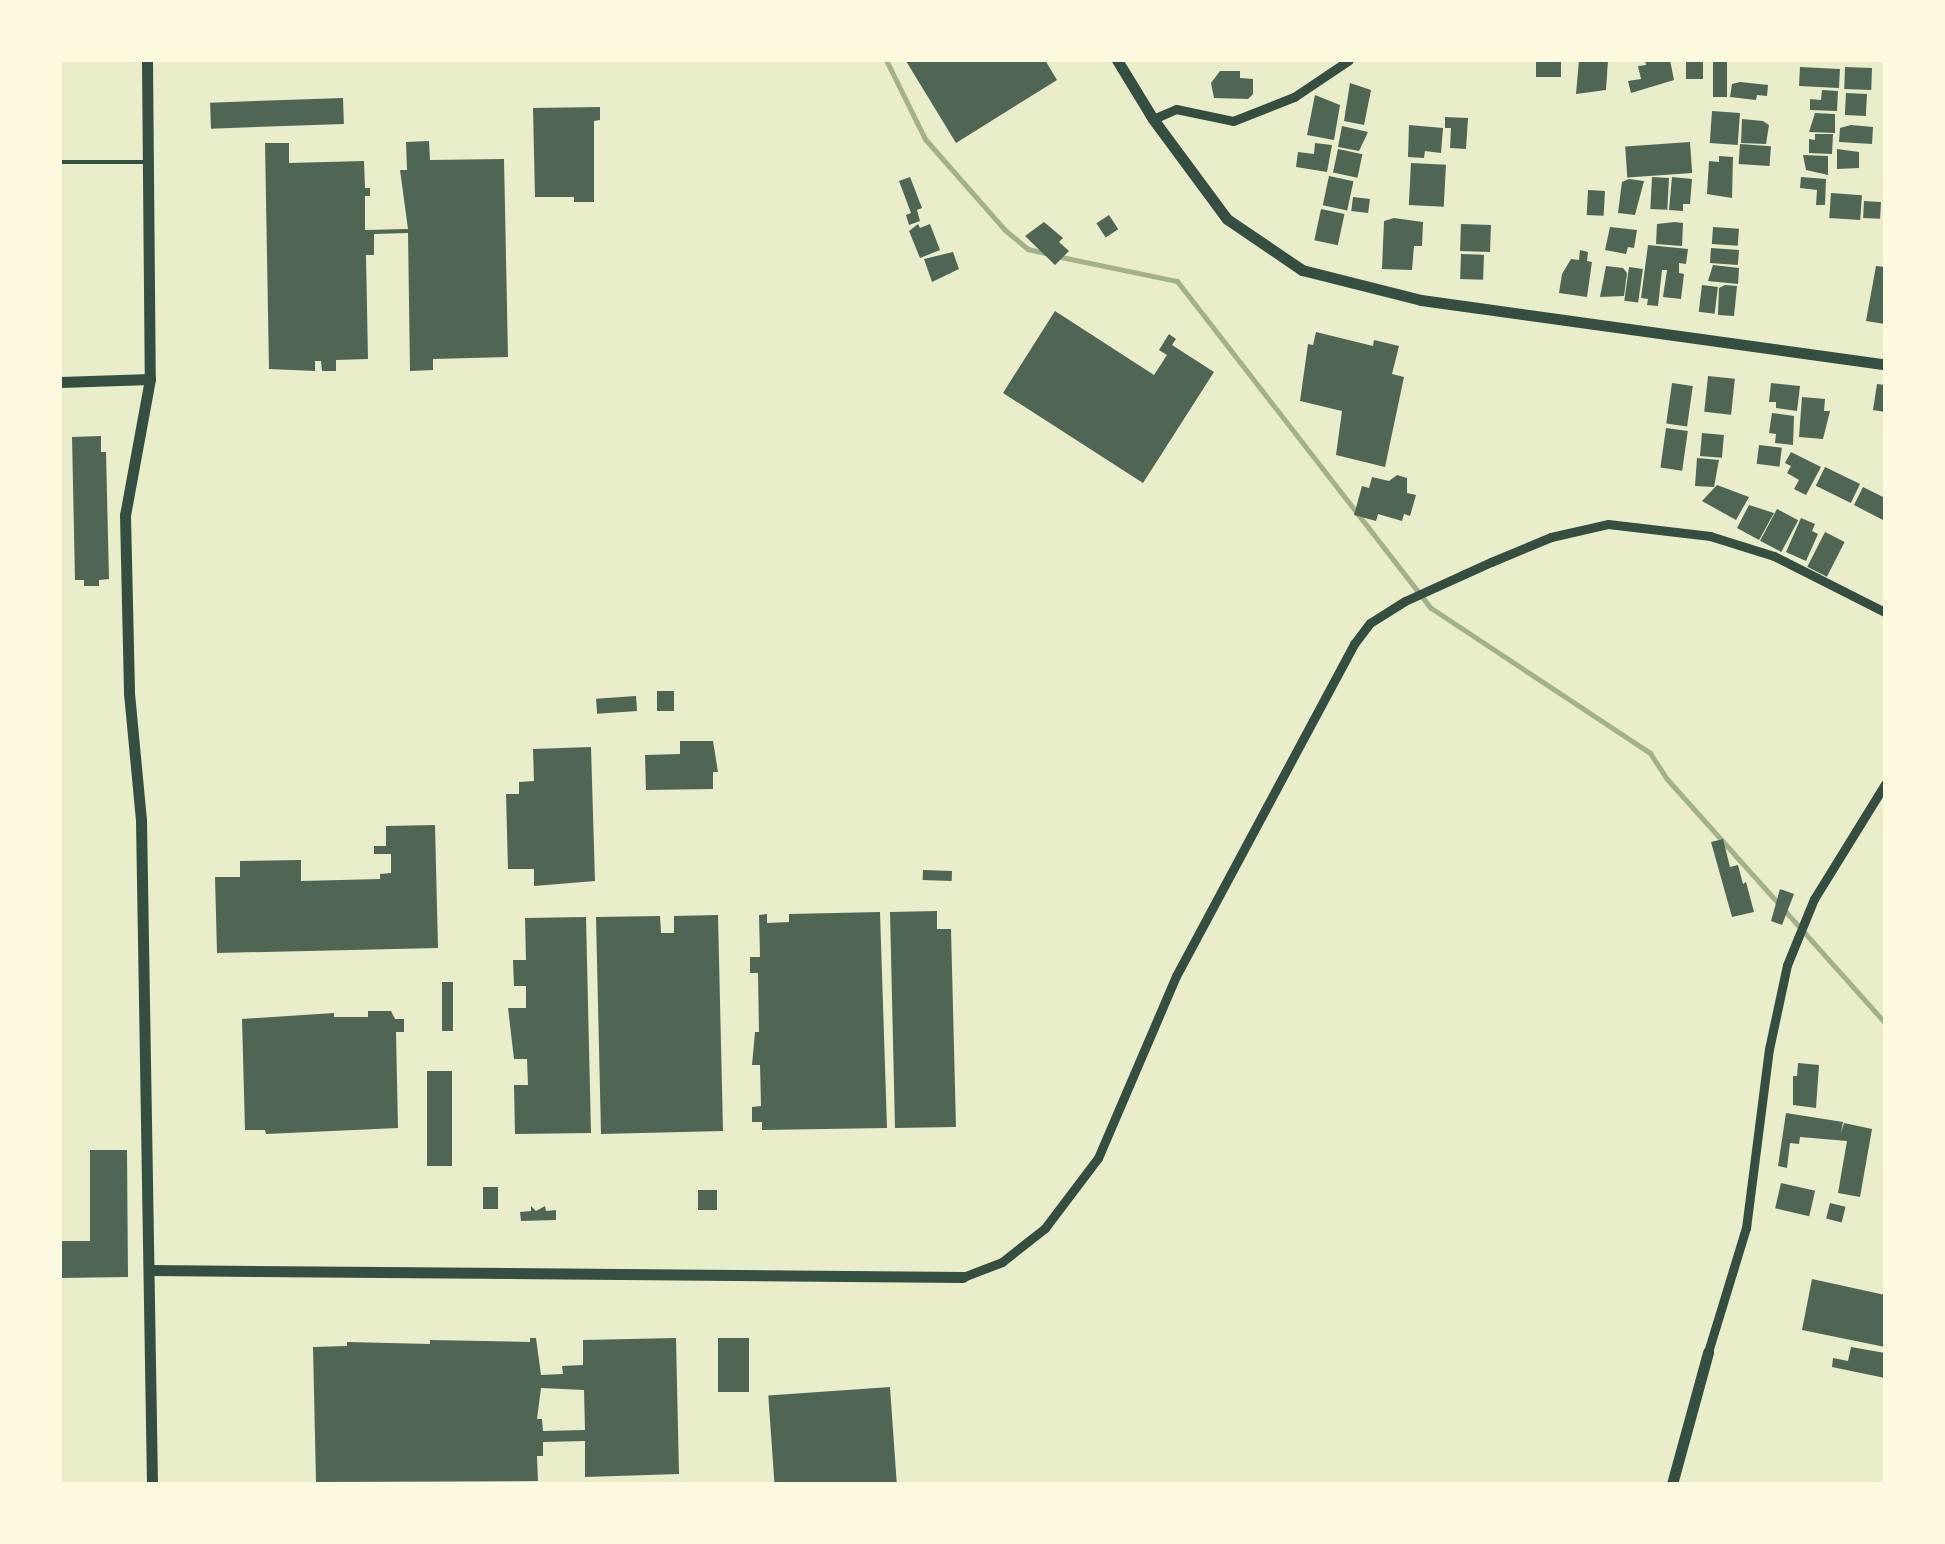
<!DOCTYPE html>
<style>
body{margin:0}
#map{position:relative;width:1945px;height:1544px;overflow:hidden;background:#e9edc9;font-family:"Open Sans",sans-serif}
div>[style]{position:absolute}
.stream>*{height:5px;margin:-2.5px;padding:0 2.5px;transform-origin:2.5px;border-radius:2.5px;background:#a3b18a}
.building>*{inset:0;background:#4f6655;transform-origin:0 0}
.service>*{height:4px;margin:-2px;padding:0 2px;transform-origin:2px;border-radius:2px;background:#344e41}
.minor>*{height:9px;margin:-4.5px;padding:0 4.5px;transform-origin:4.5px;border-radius:4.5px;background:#344e41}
.tertiary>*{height:11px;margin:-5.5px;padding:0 5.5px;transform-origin:5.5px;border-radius:5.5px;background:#344e41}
span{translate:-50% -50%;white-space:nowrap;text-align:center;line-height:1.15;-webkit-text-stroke:9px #fefae0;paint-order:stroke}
.frame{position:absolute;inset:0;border:62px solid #fefae0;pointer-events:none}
</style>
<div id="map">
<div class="stream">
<i style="left:886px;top:60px;width:88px;rotate:63.7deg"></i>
<i style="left:925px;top:139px;width:121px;rotate:48.7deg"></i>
<i style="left:1005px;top:230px;width:30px;rotate:40deg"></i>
<i style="left:1028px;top:249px;width:17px;rotate:13deg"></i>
<i style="left:1056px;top:256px;width:124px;rotate:11.7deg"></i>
<i style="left:1177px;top:281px;width:414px;rotate:52.2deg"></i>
<i style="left:1431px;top:608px;width:263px;rotate:33.5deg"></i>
<i style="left:1650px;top:753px;width:31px;rotate:57deg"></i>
<i style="left:1667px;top:779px;width:327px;rotate:48.2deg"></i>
</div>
<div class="building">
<i style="clip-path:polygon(1045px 60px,1057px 80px,956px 143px,906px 61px)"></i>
<i style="left:1536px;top:60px;width:25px;height:17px"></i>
<i style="clip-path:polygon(1579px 60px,1608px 60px,1606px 90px,1576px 94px)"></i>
<i style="clip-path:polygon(1645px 60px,1670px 60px,1674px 80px,1631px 93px,1628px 81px,1641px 79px,1638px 66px,1646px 65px)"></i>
<i style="left:1686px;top:60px;width:17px;height:19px"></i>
<i style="left:1713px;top:62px;width:14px;height:35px"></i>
<i style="left:1800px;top:67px;width:40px;height:19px;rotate:3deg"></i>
<i style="left:1845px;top:67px;width:27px;height:22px;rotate:2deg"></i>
<i style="clip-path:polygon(1220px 71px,1240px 71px,1240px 78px,1253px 79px,1253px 94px,1248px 99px,1214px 98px,1211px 83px)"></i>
<i style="clip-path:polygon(1740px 82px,1768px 85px,1767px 96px,1757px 95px,1756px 100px,1730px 97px,1732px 84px)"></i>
<i style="clip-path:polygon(1350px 83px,1371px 90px,1364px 125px,1344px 121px)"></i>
<i style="clip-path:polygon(1822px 90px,1838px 91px,1837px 111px,1810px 110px,1810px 99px,1821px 100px)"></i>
<i style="left:1846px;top:93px;width:21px;height:22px;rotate:3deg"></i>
<i style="clip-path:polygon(1315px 95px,1340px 105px,1334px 140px,1307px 135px)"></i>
<i style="left:343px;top:98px;width:26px;height:133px;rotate:88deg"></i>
<i style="clip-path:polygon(600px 107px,600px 120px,594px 121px,594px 202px,574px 202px,574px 197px,535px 197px,533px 108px)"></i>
<i style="left:1712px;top:111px;width:28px;height:32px;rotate:4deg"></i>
<i style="clip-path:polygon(1815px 113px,1835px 114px,1835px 133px,1809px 132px)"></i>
<i style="clip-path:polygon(1445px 117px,1468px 118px,1466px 149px,1450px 148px,1451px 128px,1445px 128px)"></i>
<i style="clip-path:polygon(1742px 119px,1763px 121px,1769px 125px,1766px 144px,1741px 143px)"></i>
<i style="clip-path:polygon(1409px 125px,1443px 128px,1441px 153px,1425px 151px,1424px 158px,1408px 157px)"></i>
<i style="clip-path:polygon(1851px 125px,1873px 127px,1872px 144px,1839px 142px,1840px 128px)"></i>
<i style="clip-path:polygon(1342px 126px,1368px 132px,1359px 151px,1338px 147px)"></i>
<i style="clip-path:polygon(1815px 134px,1833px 134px,1832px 154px,1809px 153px,1809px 139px,1815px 140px)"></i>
<i style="clip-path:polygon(429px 141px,430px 160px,504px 159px,508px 357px,433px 359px,433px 370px,410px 371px,408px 233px,374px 234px,374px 255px,366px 255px,368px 359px,336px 360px,336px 371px,322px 371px,321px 361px,315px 361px,315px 371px,269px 369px,265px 143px,289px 143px,289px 163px,364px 161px,365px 188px,370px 188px,370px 196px,365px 196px,365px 230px,408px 229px,400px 170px,407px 170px,406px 142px)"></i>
<i style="left:1690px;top:142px;width:31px;height:65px;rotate:86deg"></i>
<i style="clip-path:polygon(1315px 143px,1332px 145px,1327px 172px,1296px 167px,1298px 152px,1314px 154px)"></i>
<i style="left:1740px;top:144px;width:31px;height:20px;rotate:4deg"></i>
<i style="left:1338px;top:149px;width:25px;height:24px;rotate:12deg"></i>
<i style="clip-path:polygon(1837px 149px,1859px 152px,1859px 168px,1837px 169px)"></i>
<i style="clip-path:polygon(1803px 155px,1828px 156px,1828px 175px,1806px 170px)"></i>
<i style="clip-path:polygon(1719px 156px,1733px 157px,1732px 198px,1707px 194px,1709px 161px,1719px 162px)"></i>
<i style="left:1411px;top:163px;width:35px;height:42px;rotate:3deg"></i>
<i style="left:1329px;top:176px;width:25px;height:30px;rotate:12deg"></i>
<i style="clip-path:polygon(910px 177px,922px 208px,917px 210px,920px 221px,909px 225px,906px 215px,911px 213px,899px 181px)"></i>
<i style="left:1652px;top:177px;width:17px;height:32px;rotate:3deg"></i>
<i style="clip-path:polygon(1672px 177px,1692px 179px,1690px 204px,1683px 204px,1683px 211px,1669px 210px)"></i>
<i style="clip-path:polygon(1801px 177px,1826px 179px,1825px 205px,1816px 205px,1817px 190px,1800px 188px)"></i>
<i style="clip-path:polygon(1629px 179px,1644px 181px,1635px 215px,1618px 213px,1622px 182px)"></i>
<i style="left:1588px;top:190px;width:17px;height:25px;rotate:3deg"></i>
<i style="left:1831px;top:193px;width:31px;height:25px;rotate:4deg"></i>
<i style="left:1353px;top:197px;width:17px;height:14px;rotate:7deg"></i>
<i style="left:1864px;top:201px;width:17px;height:17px;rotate:3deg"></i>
<i style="left:1321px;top:209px;width:24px;height:32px;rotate:12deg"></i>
<i style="left:1109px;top:215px;width:17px;height:15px;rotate:57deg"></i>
<i style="clip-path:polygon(1394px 218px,1423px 222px,1422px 246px,1414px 246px,1412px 270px,1382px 269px,1384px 221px)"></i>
<i style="clip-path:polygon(1044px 222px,1063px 238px,1059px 242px,1069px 251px,1055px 265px,1025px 236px)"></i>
<i style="clip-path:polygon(1675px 222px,1683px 223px,1682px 246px,1656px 244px,1657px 224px)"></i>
<i style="clip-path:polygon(918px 224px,920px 228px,930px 224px,940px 250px,920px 258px,909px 231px)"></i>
<i style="left:1461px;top:224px;width:30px;height:27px;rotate:2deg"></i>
<i style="clip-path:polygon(1610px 227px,1637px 230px,1634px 248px,1628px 247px,1626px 254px,1605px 250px)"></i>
<i style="left:1713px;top:227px;width:26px;height:17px;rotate:4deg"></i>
<i style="clip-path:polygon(1648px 245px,1688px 249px,1686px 264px,1679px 263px,1679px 273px,1684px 274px,1681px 299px,1663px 297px,1667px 270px,1662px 270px,1658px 306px,1647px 305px,1648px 299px,1641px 298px)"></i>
<i style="left:1711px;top:248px;width:28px;height:15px;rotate:4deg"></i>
<i style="clip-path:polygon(1580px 250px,1588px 252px,1587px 261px,1592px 262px,1587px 297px,1559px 293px,1562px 274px,1571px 259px,1579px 260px)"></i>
<i style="clip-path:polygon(953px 252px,959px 269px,932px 282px,924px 259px)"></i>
<i style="left:1461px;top:254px;width:23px;height:25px;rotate:2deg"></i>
<i style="clip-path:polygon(1713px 265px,1739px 268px,1738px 284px,1708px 281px)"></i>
<i style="clip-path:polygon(1606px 266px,1623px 268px,1627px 273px,1624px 296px,1600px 297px)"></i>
<i style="clip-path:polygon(1876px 266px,1885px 267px,1885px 324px,1866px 321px)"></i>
<i style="left:1629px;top:267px;width:14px;height:34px;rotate:8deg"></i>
<i style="left:1702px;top:285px;width:16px;height:27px;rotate:7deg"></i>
<i style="clip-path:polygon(1725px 285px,1737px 286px,1734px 316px,1718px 315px,1719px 288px)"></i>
<i style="clip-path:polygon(1055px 311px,1154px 375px,1167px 355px,1159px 350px,1169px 334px,1176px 339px,1172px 345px,1214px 372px,1143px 483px,1003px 393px)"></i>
<i style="clip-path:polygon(1316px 332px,1373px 346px,1374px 340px,1399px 346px,1392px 374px,1404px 377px,1385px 467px,1336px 455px,1342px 411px,1300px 401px,1308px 344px,1313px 345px)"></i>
<i style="left:1708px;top:376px;width:27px;height:36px;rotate:6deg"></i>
<i style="left:1672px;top:383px;width:21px;height:41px;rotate:8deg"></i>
<i style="clip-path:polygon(1771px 383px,1800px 386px,1797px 411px,1776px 408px,1776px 402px,1769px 402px)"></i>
<i style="clip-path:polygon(1877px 384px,1885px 385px,1885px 412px,1873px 410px)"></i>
<i style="clip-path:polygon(1802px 397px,1825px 399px,1824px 411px,1830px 411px,1823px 439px,1799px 437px)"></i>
<i style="clip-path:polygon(1772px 413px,1794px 416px,1793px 445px,1775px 443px,1776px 434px,1769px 433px)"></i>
<i style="left:1666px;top:428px;width:22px;height:40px;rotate:8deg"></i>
<i style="left:1702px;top:433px;width:22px;height:23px;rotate:5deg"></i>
<i style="clip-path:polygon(101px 436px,101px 452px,106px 452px,109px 579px,99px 580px,99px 586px,84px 586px,84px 580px,75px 580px,72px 437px)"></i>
<i style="left:1759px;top:445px;width:23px;height:19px;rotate:7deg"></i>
<i style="clip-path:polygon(1791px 452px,1821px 467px,1806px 495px,1794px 489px,1799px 480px,1787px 473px,1791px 466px,1785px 463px)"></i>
<i style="clip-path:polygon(1697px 458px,1719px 460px,1714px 487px,1695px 486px)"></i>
<i style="left:1825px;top:467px;width:39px;height:21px;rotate:26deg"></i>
<i style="clip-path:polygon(1397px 475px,1407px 478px,1407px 493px,1416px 495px,1410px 516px,1404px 514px,1402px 521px,1378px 514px,1376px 521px,1354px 515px,1362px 486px,1369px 488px,1372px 477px,1389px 481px)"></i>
<i style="clip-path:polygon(1717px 485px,1749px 497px,1736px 520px,1702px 501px)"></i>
<i style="clip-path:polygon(1863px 487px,1885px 498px,1885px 521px,1854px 505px)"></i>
<i style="clip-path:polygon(1749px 505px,1774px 513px,1759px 540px,1737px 528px)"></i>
<i style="left:1777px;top:509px;width:24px;height:36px;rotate:28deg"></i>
<i style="clip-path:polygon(1801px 518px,1815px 524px,1812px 531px,1818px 534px,1806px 561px,1786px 552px)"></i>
<i style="left:1825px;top:532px;width:22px;height:39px;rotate:27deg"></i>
<i style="left:657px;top:691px;width:17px;height:20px"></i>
<i style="left:636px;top:696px;width:15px;height:40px;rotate:86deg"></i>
<i style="clip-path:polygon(680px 741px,713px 741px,718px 772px,713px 772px,713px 789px,646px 790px,645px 755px,680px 754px)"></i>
<i style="clip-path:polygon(591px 747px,595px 881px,534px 886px,534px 869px,508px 869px,506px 794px,519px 794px,519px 782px,534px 781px,533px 749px)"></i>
<i style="clip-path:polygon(435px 825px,438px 948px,217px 953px,215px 877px,240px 877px,240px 861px,301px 860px,301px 881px,380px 879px,380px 874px,391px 873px,391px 854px,374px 854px,374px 846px,386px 846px,386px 826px)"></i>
<i style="clip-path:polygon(1723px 839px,1730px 867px,1738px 865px,1743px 884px,1746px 882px,1754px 912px,1732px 917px,1711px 842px)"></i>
<i style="left:923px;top:870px;width:29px;height:10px;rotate:2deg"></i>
<i style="clip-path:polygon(1780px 889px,1794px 894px,1782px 925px,1771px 921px)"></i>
<i style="clip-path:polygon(937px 911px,937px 929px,951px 929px,956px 1127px,895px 1128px,890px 912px)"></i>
<i style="clip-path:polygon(880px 912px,887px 1128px,762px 1130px,762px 1122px,752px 1122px,752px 1107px,761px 1106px,760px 1065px,752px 1065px,755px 1032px,759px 1032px,758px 973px,750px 973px,750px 957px,760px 957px,759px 915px,767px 914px,767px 923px,789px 922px,789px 914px)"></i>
<i style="clip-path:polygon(718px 915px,723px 1131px,601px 1134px,596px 917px,660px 916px,661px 933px,674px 933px,674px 916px)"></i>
<i style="clip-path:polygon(586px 917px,591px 1133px,515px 1134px,514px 1085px,528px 1085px,527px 1059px,514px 1059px,508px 1008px,526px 1008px,526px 986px,514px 986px,513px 960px,526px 960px,525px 918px)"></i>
<i style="left:442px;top:982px;width:11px;height:49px"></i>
<i style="clip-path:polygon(368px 1011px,391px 1011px,395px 1019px,404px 1019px,404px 1032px,396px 1032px,398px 1128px,266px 1134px,265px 1130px,245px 1130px,242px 1019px,334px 1013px,334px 1017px,368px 1017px)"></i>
<i style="clip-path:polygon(1798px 1063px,1819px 1065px,1816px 1108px,1793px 1105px,1793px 1076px,1797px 1076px)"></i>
<i style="left:427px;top:1071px;width:25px;height:95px"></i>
<i style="clip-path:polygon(1786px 1113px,1843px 1122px,1841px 1133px,1844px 1123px,1872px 1129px,1860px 1197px,1838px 1193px,1847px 1141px,1800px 1137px,1799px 1144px,1790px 1143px,1787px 1168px,1778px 1166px)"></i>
<i style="clip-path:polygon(90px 1150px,127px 1150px,128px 1277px,60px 1278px,60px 1241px,90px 1241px)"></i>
<i style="left:1781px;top:1183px;width:35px;height:26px;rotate:13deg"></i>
<i style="left:498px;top:1187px;width:22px;height:15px;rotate:90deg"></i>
<i style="left:698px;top:1190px;width:19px;height:20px"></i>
<i style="left:1830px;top:1203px;width:16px;height:16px;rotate:14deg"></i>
<i style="clip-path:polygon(531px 1206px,536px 1211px,545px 1206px,546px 1211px,556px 1210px,556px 1220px,521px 1221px,520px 1212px,531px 1211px)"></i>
<i style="clip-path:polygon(1812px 1279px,1885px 1295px,1885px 1347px,1802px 1330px)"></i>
<i style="clip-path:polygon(evenodd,530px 1338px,536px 1338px,541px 1375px,563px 1374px,562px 1366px,583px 1365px,583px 1340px,676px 1338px,679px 1474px,585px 1477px,585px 1441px,543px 1442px,543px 1456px,537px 1456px,538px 1481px,316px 1482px,313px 1347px,347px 1346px,347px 1342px,430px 1344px,430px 1340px,530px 1342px,530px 1338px,541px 1388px,584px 1390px,585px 1430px,543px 1431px,542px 1419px,537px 1419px,541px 1388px)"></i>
<i style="left:718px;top:1338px;width:31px;height:54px"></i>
<i style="clip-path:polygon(1851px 1347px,1885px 1353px,1885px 1378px,1832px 1367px,1833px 1358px,1848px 1361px)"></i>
<i style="left:890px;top:1387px;width:97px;height:122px;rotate:86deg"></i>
</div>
<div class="service">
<i style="left:60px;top:162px;width:85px"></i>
</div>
<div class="minor">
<i style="left:1153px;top:119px;width:25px;rotate:-23deg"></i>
<i style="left:1176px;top:109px;width:58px;rotate:11.9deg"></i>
<i style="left:1233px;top:121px;width:66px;rotate:-21.5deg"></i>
<i style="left:1294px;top:97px;width:66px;rotate:-33.9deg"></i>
<i style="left:963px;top:1277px;width:42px;rotate:-21deg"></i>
<i style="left:1002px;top:1262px;width:55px;rotate:-38.3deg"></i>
<i style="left:1045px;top:1228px;width:88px;rotate:-52.9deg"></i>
<i style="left:1098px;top:1158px;width:198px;rotate:-66.8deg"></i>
<i style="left:1176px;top:976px;width:377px;rotate:-61.8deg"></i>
<i style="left:1354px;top:644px;width:26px;rotate:-53deg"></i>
<i style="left:1370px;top:623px;width:41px;rotate:-32.2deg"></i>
<i style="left:1405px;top:601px;width:94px;rotate:-24.4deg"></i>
<i style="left:1491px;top:562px;width:65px;rotate:-22.6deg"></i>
<i style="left:1551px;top:537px;width:58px;rotate:-12.8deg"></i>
<i style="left:1608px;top:524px;width:103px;rotate:6.7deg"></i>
<i style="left:1710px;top:536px;width:67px;rotate:17.4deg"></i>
<i style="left:1774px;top:556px;width:124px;rotate:26.8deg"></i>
<i style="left:1708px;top:1352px;width:130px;rotate:-73deg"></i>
<i style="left:1746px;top:1228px;width:180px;rotate:-82.7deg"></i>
<i style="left:1769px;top:1049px;width:86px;rotate:-77.9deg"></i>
<i style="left:1787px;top:965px;width:71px;rotate:-67.8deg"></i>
<i style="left:1814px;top:899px;width:135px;rotate:-58.3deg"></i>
</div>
<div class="tertiary">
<i style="left:147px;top:60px;width:319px;rotate:89.5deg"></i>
<i style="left:150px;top:379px;width:138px;rotate:100.4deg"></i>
<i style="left:125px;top:515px;width:178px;rotate:88.7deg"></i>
<i style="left:129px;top:693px;width:128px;rotate:84.6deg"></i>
<i style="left:141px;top:820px;width:664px;rotate:89.05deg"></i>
<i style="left:1117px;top:60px;width:69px;rotate:58.6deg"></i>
<i style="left:1153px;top:119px;width:124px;rotate:53.5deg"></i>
<i style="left:1227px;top:219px;width:91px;rotate:34.2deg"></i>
<i style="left:1302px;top:270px;width:123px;rotate:14.1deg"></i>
<i style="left:1421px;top:300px;width:468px;rotate:7.9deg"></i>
<i style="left:60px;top:382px;width:90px;rotate:-1.9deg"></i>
<i style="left:150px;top:1270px;width:813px;rotate:0.49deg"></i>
<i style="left:1672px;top:1484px;width:137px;rotate:-74.7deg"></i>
</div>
<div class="frame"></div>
</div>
